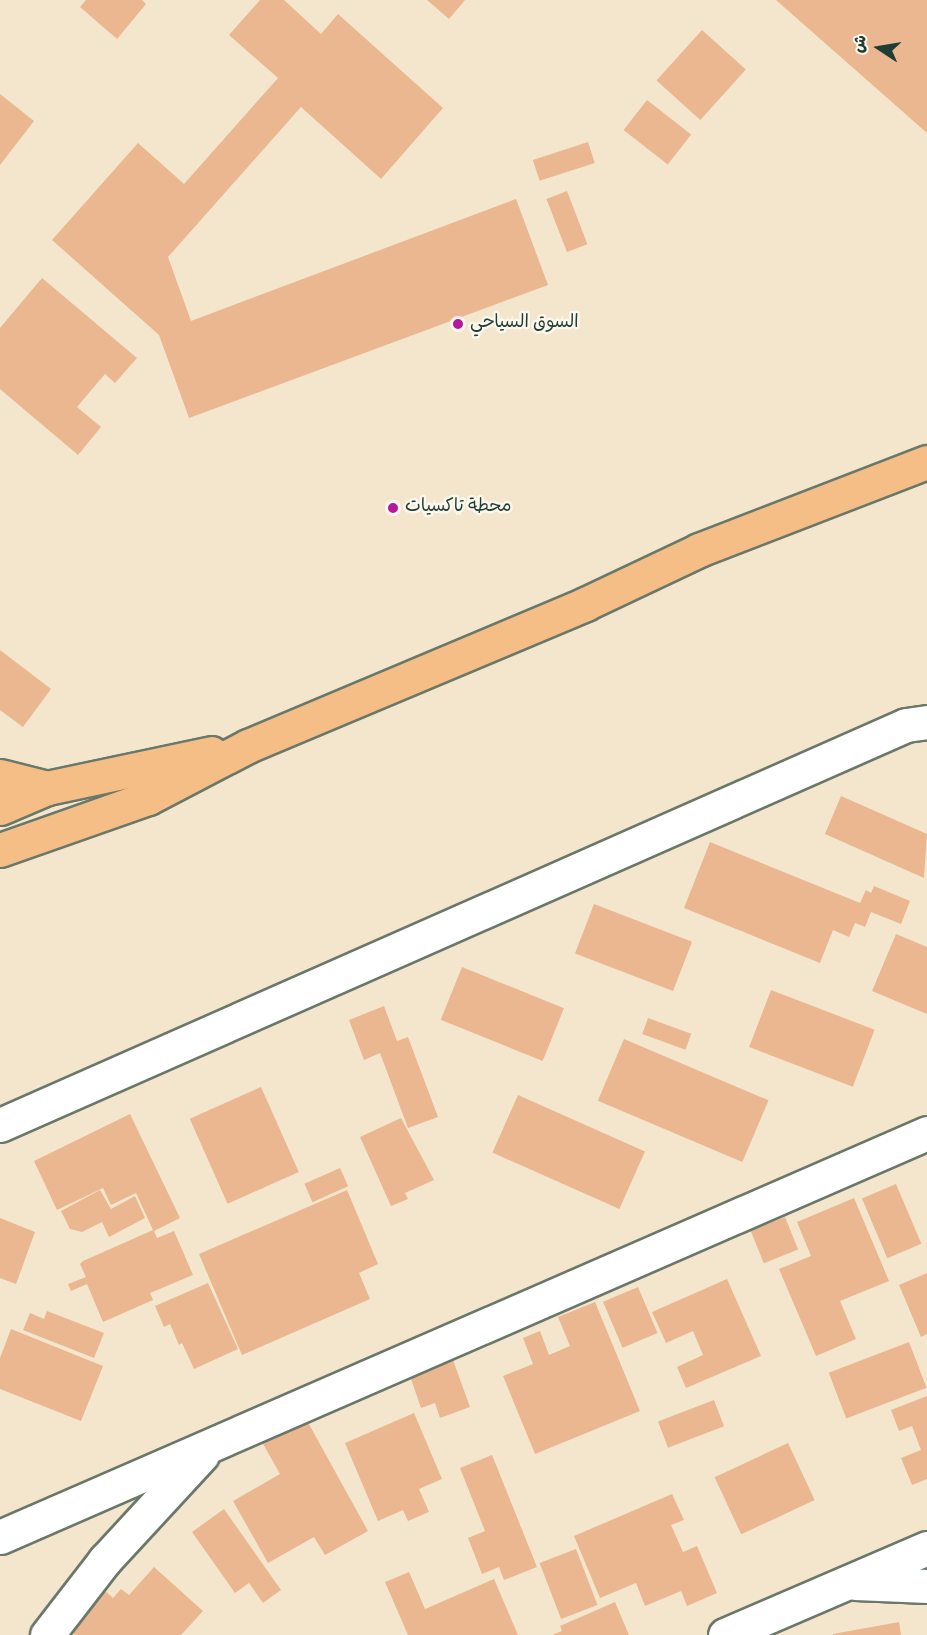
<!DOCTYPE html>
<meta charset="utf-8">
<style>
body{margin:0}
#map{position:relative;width:927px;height:1635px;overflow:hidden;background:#f3e6cc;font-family:Dekko,"Playpen Sans Arabic",sans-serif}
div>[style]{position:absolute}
.building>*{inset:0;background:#ebb790;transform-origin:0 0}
.roads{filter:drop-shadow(2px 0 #697869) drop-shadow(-2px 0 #697869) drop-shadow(0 2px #697869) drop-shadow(0 -2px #697869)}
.minor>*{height:33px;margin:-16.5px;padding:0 16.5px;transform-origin:16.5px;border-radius:16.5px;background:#fff}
.major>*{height:33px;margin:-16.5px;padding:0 16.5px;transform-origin:16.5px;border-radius:16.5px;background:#f6be87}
.dots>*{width:16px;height:16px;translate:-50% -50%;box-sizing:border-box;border:3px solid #fbf7ec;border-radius:50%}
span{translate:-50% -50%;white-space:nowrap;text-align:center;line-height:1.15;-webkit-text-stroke:5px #fbf7ec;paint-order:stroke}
.poi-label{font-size:18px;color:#1f3d34}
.left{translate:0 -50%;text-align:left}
.north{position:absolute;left:849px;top:18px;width:60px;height:60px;-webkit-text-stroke:4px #fbf7ec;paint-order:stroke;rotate:282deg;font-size:16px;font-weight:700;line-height:24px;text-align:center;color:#1f3d34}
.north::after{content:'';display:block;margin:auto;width:21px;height:27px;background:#1f3d34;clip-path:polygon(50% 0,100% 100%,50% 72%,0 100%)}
</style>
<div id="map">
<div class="building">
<i style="clip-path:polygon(86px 0,142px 0,146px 4px,117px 39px,80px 7px)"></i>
<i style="clip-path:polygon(260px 0,284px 0,321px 34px,338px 14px,443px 108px,381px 179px,301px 107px,168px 257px,191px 321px,516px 199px,548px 285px,189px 418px,159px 335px,52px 240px,138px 143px,184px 184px,278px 78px,229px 35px)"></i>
<i style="clip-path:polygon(427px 0,465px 0,449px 19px)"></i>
<i style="clip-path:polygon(776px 0,927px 0,927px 133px)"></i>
<i style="left:702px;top:30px;width:59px;height:68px;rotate:42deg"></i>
<i style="clip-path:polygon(0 94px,34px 121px,0 165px)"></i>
<i style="left:647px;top:100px;width:56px;height:38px;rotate:38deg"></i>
<i style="left:588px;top:142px;width:22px;height:58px;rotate:72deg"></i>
<i style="left:567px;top:191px;width:57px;height:22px;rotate:69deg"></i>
<i style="clip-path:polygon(42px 278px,137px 358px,115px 383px,105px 374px,77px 407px,101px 427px,78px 455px,0 389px,0 328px)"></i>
<i style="clip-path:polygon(0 650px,51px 689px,23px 727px,0 710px)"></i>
<i style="clip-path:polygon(841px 796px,927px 834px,924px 878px,825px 834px)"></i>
<i style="clip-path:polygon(710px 842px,860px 903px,866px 890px,871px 893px,874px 886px,910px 901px,901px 924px,871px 912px,865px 927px,855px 923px,849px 937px,833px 930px,820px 963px,684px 908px)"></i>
<i style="left:594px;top:904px;width:105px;height:53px;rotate:21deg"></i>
<i style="clip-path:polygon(896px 934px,927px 947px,927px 1014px,872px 991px)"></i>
<i style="left:462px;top:967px;width:110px;height:57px;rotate:22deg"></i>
<i style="left:771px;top:990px;width:111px;height:61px;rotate:21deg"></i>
<i style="clip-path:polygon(384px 1006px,397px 1041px,408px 1037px,438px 1117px,408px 1128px,380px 1053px,364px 1060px,349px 1020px)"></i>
<i style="left:648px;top:1018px;width:46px;height:17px;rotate:20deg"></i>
<i style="left:624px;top:1039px;width:157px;height:67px;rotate:23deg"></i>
<i style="left:261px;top:1087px;width:93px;height:78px;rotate:66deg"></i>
<i style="left:518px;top:1095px;width:139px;height:63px;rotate:24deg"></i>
<i style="clip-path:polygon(130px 1114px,180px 1218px,154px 1231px,157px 1238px,174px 1231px,193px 1275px,150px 1293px,153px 1300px,103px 1322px,87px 1284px,71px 1291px,68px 1284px,86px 1277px,80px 1264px,83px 1261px,153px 1230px,136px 1193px,111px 1205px,103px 1188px,57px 1210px,34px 1161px)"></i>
<i style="clip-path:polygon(401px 1118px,434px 1180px,405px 1193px,408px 1199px,391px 1206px,360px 1137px)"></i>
<i style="left:340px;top:1168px;width:20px;height:39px;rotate:66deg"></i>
<i style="left:896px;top:1184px;width:65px;height:37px;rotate:67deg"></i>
<i style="clip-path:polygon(100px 1190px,111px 1209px,135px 1196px,145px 1218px,109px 1237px,102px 1222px,82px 1232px,70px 1229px,61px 1211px)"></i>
<i style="clip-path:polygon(347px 1190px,378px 1264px,359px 1273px,370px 1299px,242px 1355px,199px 1254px)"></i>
<i style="clip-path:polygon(854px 1198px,889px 1281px,840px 1301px,856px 1339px,816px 1356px,779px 1269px,811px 1256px,797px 1222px)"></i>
<i style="left:785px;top:1217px;width:35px;height:37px;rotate:68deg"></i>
<i style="clip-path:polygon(0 1218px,35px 1232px,16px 1284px,0 1278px)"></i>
<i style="clip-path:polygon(927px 1273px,927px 1334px,921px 1337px,899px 1285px)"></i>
<i style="clip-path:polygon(727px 1279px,761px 1356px,686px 1388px,677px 1367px,703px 1355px,693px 1331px,666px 1343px,652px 1312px)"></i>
<i style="clip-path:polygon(208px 1283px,238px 1349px,194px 1369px,182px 1343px,179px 1345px,170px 1324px,164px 1327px,155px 1306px)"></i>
<i style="left:638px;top:1287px;width:50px;height:38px;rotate:67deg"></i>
<i style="clip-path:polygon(595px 1302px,640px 1411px,535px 1454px,503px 1376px,533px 1364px,523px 1338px,540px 1331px,549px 1355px,570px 1346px,558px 1317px)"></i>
<i style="clip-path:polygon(47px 1311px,104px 1333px,94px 1358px,23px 1330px,30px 1313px,44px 1319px)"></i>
<i style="clip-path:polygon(11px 1329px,103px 1366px,81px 1421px,0 1389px,0 1358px)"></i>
<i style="left:909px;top:1342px;width:49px;height:86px;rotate:69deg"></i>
<i style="clip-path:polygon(453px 1360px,470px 1407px,440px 1418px,435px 1403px,421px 1408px,410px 1376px)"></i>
<i style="clip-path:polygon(927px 1396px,927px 1479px,912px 1485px,901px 1458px,921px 1450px,912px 1426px,899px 1431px,891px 1410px)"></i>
<i style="left:714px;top:1400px;width:28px;height:60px;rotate:69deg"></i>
<i style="clip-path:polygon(414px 1413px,442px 1479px,419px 1489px,429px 1512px,408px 1521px,403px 1510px,378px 1521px,345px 1443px)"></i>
<i style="clip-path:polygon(305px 1417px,368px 1531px,325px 1555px,314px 1537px,268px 1563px,233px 1501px,280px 1474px,262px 1442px)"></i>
<i style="left:788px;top:1443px;width:63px;height:81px;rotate:65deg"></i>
<i style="clip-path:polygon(492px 1455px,537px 1567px,504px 1580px,499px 1567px,482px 1574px,468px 1538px,485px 1531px,460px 1468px)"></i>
<i style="clip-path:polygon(672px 1494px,684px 1520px,671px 1525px,683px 1552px,697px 1546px,717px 1593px,687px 1606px,681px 1591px,645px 1606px,636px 1583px,600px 1598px,574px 1536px)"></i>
<i style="clip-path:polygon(224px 1509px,281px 1590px,263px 1603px,249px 1583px,235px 1593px,192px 1532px)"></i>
<i style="left:576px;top:1549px;width:60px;height:39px;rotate:69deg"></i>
<i style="clip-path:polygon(154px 1567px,203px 1611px,181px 1635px,75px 1635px,67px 1627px,102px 1588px,113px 1598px,121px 1589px,129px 1595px)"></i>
<i style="clip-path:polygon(409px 1572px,425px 1609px,494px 1579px,518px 1635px,408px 1635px,385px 1582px)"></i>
<i style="clip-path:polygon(615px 1602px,629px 1635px,552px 1635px,562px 1631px,560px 1626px)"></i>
<i style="clip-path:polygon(899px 1622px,901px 1635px,833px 1635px,833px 1634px)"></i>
</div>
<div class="roads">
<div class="minor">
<i style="left:0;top:1125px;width:990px;rotate:-23.82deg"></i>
<i style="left:906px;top:725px;width:21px;rotate:-8deg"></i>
<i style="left:0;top:1537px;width:1011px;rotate:-23.55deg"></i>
<i style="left:855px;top:1583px;width:72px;rotate:2.4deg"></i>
<i style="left:47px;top:1635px;width:95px;rotate:-52.3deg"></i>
<i style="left:105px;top:1560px;width:143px;rotate:-47.3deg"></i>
<i style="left:725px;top:1635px;width:220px;rotate:-23.3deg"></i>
</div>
<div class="major">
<i style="left:0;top:776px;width:49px;rotate:14.3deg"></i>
<i style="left:0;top:808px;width:51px;rotate:-23.1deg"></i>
<i style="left:47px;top:788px;width:168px;rotate:-12deg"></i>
<i style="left:0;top:850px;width:157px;rotate:-19.4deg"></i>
<i style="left:148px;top:798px;width:113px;rotate:-27.5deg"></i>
<i style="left:248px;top:746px;width:366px;rotate:-22.8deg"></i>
<i style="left:585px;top:604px;width:126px;rotate:-25.3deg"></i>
<i style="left:699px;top:550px;width:244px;rotate:-21.1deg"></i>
</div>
</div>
<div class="dots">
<i style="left:458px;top:324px;background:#b5179e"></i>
<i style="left:393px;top:508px;background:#b5179e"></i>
</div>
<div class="poi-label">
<span class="left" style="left:470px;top:324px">السوق السياحي</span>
<span class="left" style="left:405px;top:508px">محطة تاكسيات</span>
</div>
<div class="north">ش</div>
</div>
